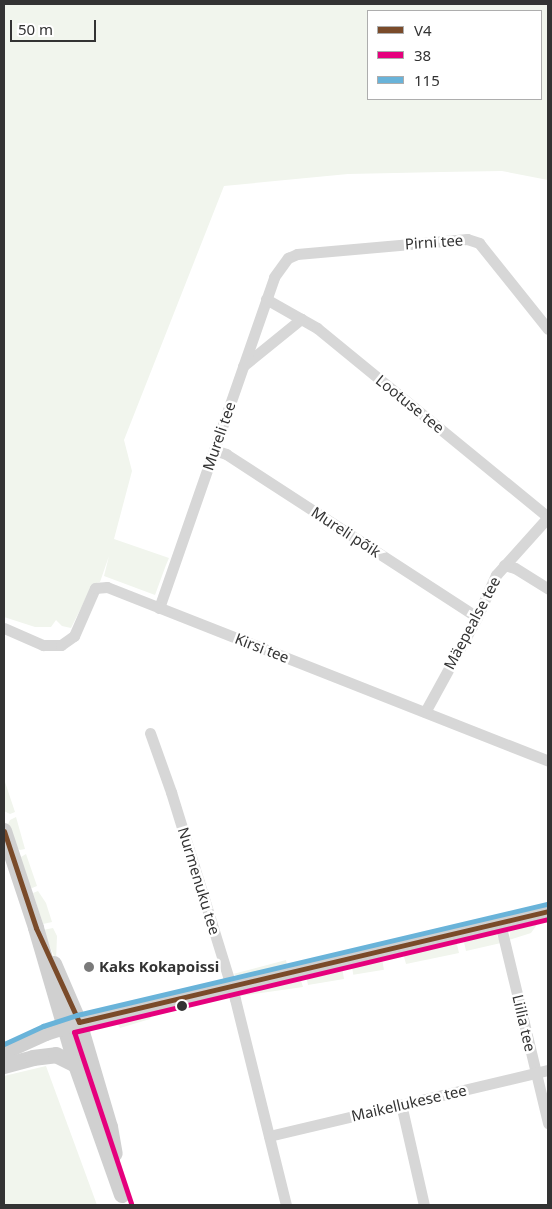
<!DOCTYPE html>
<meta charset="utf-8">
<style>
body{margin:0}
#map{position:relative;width:552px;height:1209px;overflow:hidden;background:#fff;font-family:"Noto Sans",sans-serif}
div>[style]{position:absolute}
.green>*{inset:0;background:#f1f5ed;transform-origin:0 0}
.minor>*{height:11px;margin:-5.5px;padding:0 5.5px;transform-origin:5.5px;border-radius:5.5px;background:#d7d7d7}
.secondary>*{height:16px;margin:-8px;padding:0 8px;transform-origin:8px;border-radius:8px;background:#d0d0d0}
.bus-1>*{height:5px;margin:-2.5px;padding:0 2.5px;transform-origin:2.5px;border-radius:2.5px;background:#7a4b2a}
.bus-2>*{height:5px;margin:-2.5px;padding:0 2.5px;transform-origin:2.5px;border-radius:2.5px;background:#e5007d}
.bus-3>*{height:5px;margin:-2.5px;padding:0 2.5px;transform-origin:2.5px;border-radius:2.5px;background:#69b3d9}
.dots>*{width:14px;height:14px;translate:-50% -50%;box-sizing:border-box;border:2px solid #fff;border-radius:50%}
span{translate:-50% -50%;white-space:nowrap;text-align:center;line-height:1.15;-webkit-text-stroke:5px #fff;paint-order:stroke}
.street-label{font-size:15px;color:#333}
.poi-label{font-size:15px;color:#333;font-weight:700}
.left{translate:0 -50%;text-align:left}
.frame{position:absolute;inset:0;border:5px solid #333;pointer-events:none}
.legend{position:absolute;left:367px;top:10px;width:175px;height:90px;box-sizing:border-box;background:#fff;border:1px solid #adadad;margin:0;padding:6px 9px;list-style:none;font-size:15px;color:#333}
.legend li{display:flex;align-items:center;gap:10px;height:25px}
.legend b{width:25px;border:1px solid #adadad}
.scale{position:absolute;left:10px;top:20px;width:86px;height:22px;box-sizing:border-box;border:2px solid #333;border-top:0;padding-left:6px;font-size:15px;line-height:18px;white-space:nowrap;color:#333;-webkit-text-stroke:4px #fff;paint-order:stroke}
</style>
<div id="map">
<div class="green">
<i style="clip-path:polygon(evenodd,4px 4px,548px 4px,548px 180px,502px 171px,442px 172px,348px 174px,224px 186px,124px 440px,132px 471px,114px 539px,169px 558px,166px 565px,155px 595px,104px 576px,109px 556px,100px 582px,93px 584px,71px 628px,62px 626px,56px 620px,51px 627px,35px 627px,4px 617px,4px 4px,368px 11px,541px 11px,541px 99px,368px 99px,368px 11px)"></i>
<i style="clip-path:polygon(4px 779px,15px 812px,10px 814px,4px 811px)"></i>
<i style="clip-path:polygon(16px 817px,25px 849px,20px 850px,14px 846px,8px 824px,10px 820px)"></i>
<i style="clip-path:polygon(26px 854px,37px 886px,32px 888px,27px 887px,21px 857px)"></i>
<i style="clip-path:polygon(38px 891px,46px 903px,52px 922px,43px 924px,33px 893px)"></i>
<i style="clip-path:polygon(541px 919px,531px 933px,509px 940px,511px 928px)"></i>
<i style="clip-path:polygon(53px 928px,57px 936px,56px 961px,43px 930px)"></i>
<i style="clip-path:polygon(489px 932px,496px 934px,501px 943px,466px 951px,463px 938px)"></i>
<i style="clip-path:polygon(456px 940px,459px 953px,406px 964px,403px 953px)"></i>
<i style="left:382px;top:958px;width:12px;height:31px;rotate:81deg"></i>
<i style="clip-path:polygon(286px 960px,287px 965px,241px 977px,233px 974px)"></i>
<i style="clip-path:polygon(342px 967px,344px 979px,308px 985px,306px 975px)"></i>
<i style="clip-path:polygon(300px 977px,303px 987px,240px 996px,239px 991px)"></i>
<i style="clip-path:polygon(152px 1015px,150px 1019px,120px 1028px,116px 1021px)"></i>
<i style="clip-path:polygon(46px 1066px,97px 1205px,4px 1205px,4px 1076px)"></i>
</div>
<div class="minor">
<i style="left:266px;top:299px;width:59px;rotate:29.6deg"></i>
<i style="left:317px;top:328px;width:298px;rotate:39.3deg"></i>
<i style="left:243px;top:366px;width:75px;rotate:-39deg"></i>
<i style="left:214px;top:450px;width:13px;rotate:18deg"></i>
<i style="left:226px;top:454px;width:299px;rotate:33deg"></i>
<i style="left:504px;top:565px;width:11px;rotate:15deg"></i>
<i style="left:515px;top:568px;width:39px;rotate:32deg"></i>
<i style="left:159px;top:608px;width:350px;rotate:-70.8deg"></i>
<i style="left:274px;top:277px;width:24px;rotate:-54deg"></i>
<i style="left:288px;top:258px;width:10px;rotate:-24deg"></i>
<i style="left:297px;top:254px;width:171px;rotate:-5deg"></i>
<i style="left:467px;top:239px;width:13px;rotate:18deg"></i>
<i style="left:479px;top:243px;width:110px;rotate:51.3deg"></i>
<i style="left:4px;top:628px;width:43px;rotate:23.6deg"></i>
<i style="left:43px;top:645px;width:18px"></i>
<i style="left:61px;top:645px;width:16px;rotate:-35deg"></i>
<i style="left:74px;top:636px;width:52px;rotate:-66.4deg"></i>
<i style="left:95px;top:588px;width:12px;rotate:-5deg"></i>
<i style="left:107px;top:587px;width:474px;rotate:21.5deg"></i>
<i style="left:425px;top:712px;width:108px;rotate:-61.3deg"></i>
<i style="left:477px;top:617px;width:46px;rotate:-65.7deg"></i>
<i style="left:496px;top:575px;width:78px;rotate:-48.1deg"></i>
<i style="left:150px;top:733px;width:63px;rotate:70.4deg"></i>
<i style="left:171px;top:792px;width:217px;rotate:72.8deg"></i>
<i style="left:235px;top:999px;width:212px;rotate:76.1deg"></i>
<i style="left:500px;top:923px;width:206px;rotate:76.5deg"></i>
<i style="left:401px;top:1104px;width:104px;rotate:77.2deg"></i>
<i style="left:269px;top:1136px;width:287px;rotate:-13.3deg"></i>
</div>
<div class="secondary">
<i style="left:4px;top:831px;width:102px;rotate:71.7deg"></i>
<i style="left:36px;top:928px;width:143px;rotate:73.7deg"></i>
<i style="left:76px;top:1065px;width:138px;rotate:70.5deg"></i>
<i style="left:54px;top:964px;width:63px;rotate:66.7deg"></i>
<i style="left:79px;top:1022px;width:109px;rotate:73.6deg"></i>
<i style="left:110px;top:1127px;width:27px;rotate:80deg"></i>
<i style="left:4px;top:1052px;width:46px;rotate:-24.3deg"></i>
<i style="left:46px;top:1033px;width:35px;rotate:-18deg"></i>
<i style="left:79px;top:1022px;width:482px;rotate:-13.3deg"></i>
<i style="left:4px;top:1066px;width:30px;rotate:-15deg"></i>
<i style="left:33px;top:1058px;width:23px;rotate:-7deg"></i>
<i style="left:56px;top:1055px;width:22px;rotate:27deg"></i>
</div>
<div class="bus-1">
<i style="left:4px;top:831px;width:102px;rotate:71.7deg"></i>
<i style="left:36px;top:928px;width:103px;rotate:65.4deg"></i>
<i style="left:79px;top:1022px;width:482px;rotate:-13.3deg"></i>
</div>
<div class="bus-2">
<i style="left:131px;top:1203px;width:180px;rotate:-108.4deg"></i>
<i style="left:74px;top:1032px;width:487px;rotate:-13.4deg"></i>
</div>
<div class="bus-3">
<i style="left:4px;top:1044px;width:43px;rotate:-24.8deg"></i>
<i style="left:43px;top:1026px;width:36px;rotate:-18deg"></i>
<i style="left:77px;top:1015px;width:482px;rotate:-13.3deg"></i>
</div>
<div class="dots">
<i style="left:89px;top:967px;background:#7a7a7a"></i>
<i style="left:182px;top:1006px;background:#333"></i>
</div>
<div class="street-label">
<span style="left:434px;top:242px;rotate:-4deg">Pirni tee</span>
<span style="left:410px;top:404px;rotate:39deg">Lootuse tee</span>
<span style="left:219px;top:436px;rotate:-71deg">Mureli tee</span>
<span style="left:346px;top:532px;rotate:33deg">Mureli põik</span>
<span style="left:472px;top:623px;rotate:-62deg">Mäepealse tee</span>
<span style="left:262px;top:648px;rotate:21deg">Kirsi tee</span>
<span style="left:199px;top:881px;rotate:73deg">Nurmenuku tee</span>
<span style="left:524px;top:1023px;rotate:77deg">Liilia tee</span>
<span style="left:409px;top:1103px;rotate:-13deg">Maikellukese tee</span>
</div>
<div class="poi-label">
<span class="left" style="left:99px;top:967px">Kaks Kokapoissi</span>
</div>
<div class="frame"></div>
<ul class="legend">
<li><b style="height:6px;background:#7a4b2a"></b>V4</li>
<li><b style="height:6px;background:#e5007d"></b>38</li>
<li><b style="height:6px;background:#69b3d9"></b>115</li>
</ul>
<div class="scale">50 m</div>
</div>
